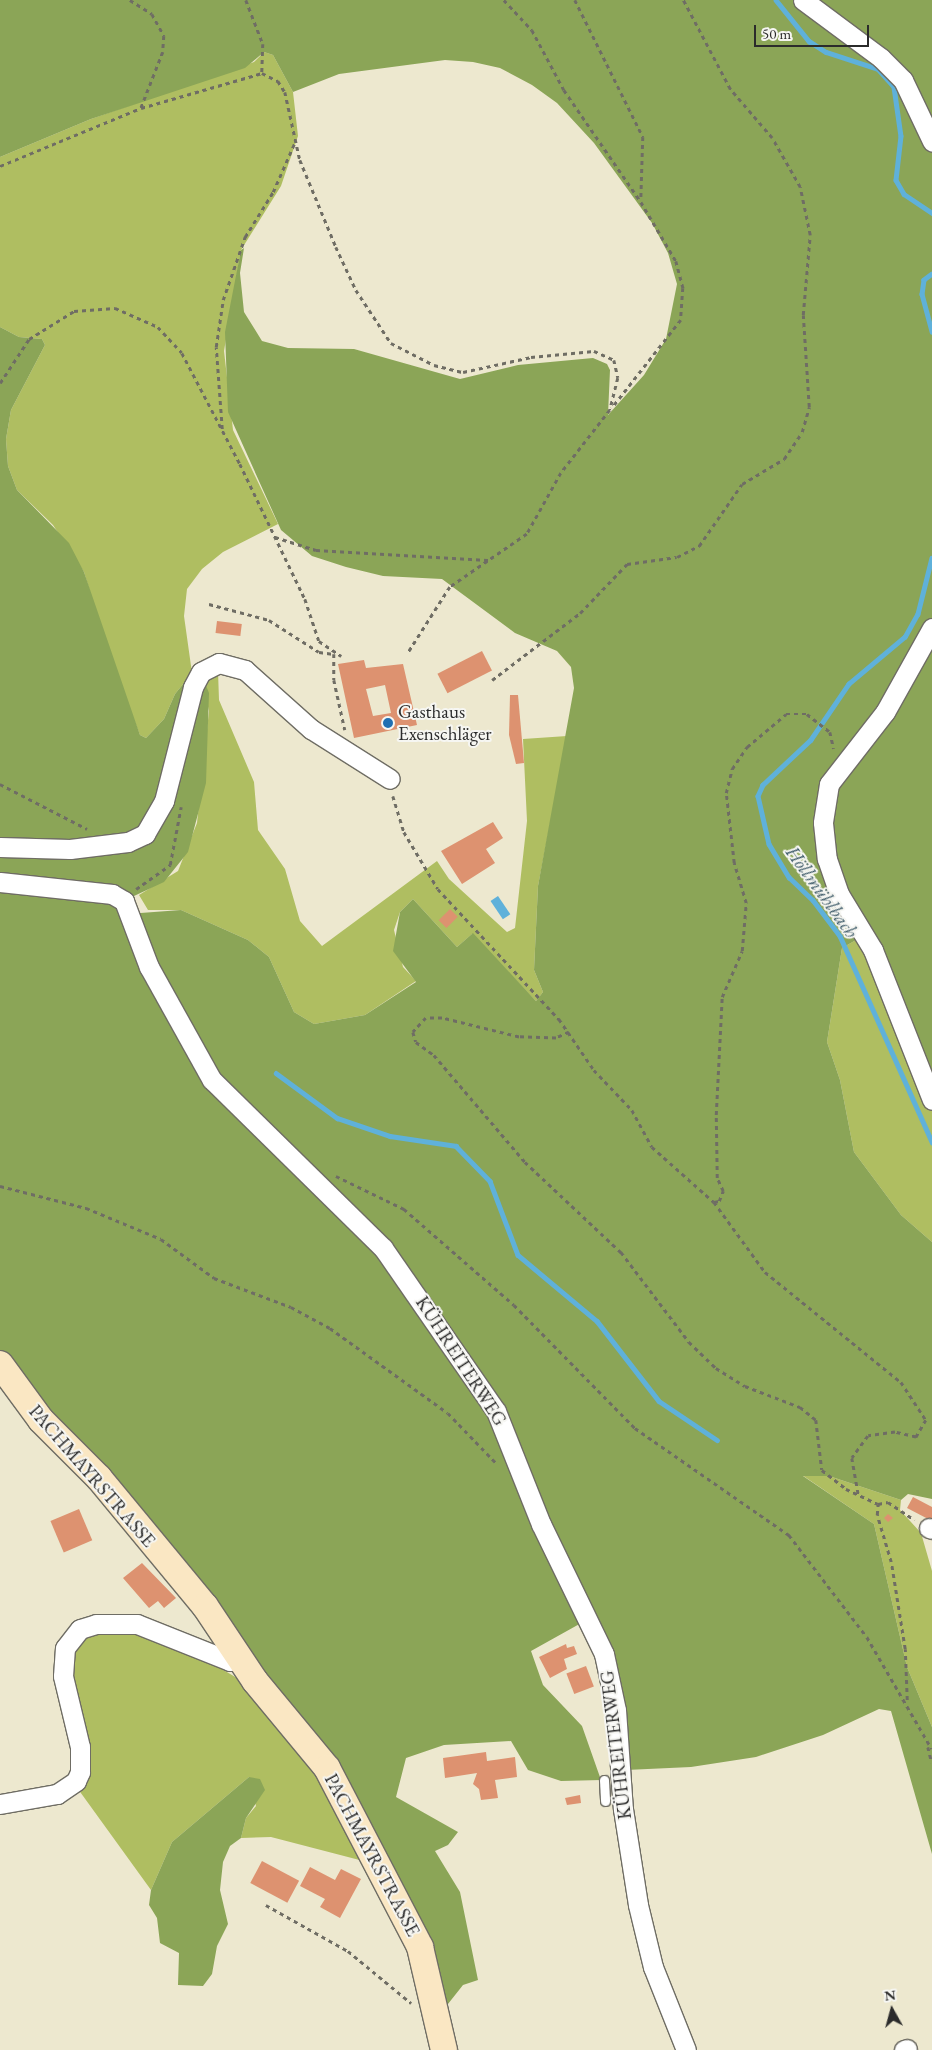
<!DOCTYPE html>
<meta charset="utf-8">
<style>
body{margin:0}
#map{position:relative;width:932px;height:2050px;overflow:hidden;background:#ede8cf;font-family:"EB Garamond",serif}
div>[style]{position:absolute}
.green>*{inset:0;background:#afbe61}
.forest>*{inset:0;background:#8ba557}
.water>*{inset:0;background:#5fb1da;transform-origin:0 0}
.stream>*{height:4.5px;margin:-2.25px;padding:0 2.25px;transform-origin:2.25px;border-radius:2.25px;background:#5fb1da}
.building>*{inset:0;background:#dd9270;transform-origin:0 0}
.path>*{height:2.5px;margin-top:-1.25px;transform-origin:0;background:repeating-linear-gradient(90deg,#6f6d64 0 4px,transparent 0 8px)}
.roads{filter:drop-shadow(1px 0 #6f6d64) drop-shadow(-1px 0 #6f6d64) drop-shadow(0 1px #6f6d64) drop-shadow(0 -1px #6f6d64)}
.lane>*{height:9px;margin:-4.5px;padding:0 4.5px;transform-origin:4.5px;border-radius:4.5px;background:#fff}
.street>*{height:19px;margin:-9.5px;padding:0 9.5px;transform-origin:9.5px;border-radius:9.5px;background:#fff}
.secondary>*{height:26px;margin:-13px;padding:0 13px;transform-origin:13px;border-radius:13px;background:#fae7c3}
.dots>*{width:14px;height:14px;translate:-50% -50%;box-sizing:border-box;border:2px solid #f6f6f2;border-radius:50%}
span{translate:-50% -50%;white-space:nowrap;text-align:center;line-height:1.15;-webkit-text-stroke:4px #f6f6f2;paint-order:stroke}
.poi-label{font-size:19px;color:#2b2b2b}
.left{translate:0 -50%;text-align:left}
.street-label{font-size:19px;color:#2b2b2b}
.water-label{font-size:20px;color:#3d5a68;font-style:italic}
.north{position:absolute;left:867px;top:1985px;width:50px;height:50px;-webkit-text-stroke:4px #f6f6f2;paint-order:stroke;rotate:353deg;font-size:14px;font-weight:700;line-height:20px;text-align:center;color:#2b2b2b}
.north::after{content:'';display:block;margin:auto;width:18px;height:22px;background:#2b2b2b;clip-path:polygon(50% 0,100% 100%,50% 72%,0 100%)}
.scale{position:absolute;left:754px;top:25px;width:115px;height:22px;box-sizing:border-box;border:2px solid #2b2b2b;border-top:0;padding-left:6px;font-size:15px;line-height:18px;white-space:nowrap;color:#2b2b2b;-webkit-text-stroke:4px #f6f6f2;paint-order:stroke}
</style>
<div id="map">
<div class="green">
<i style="clip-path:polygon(264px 52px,273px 55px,293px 92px,298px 136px,281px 186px,241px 250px,224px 351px,233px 430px,278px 524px,223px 552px,202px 569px,187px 589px,184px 616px,192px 673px,175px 694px,164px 719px,146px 738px,140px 735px,114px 669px,84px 572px,53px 525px,17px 490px,8px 466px,6px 439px,11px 410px,45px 345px,42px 339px,19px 337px,0 327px,0 157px,91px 119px,254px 62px)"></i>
<i style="clip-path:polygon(218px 671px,219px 700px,254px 782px,258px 830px,285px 869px,300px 921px,322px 946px,437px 861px,449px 879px,507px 932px,515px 928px,527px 821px,523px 739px,567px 736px,538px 886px,534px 970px,543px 992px,536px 1001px,472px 934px,457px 947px,413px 899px,400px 912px,394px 930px,403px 967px,416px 981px,365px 1015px,314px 1024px,294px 1012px,269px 957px,248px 940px,181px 910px,148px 910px,139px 895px,178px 871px,197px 823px,209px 711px,202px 680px)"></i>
<i style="clip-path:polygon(872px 931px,932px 1082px,932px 1242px,901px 1215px,854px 1152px,840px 1080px,827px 1042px,842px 948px)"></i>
<i style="clip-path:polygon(802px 1475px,829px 1476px,901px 1500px,900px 1510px,921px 1533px,932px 1571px,932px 1727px,907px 1667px,874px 1524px)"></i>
<i style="clip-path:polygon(110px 1627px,173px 1640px,247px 1684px,287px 1729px,371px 1863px,271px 1837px,241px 1838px,246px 1818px,256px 1806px,249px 1777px,172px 1842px,151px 1890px,78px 1789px,81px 1726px,69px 1656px,81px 1636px)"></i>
</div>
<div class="forest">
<i style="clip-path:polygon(0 0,932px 0,932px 1082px,872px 931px,842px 948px,827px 1042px,840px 1080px,854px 1152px,901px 1215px,932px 1242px,932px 1499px,908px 1494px,901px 1500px,829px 1476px,803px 1476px,874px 1524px,907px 1667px,932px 1727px,932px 1854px,891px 1711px,879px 1709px,823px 1735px,756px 1757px,691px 1767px,626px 1770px,592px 1617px,531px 1651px,543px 1685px,582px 1726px,601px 1780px,561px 1781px,528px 1770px,511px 1741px,444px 1745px,406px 1758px,396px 1797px,458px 1832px,448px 1845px,435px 1851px,460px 1892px,478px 1980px,463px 1985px,444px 2009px,390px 1872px,0 1353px,0 327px,19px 337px,42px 339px,45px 345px,11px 410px,6px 439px,8px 466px,17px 490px,69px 543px,84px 572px,140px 735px,146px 738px,164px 719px,175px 694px,192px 673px,205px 683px,209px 693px,206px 783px,188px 852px,164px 882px,119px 903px,127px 914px,181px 910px,248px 940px,269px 957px,294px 1012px,314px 1024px,365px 1015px,416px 982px,393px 951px,400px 912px,413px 899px,457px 947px,473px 933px,536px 1001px,543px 992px,534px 970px,538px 886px,574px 688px,571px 667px,557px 651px,515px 633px,442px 579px,383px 576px,346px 567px,312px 556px,281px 530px,228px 412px,225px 332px,241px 250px,244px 248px,240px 273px,244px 312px,262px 341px,288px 348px,354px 349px,460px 379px,518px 365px,593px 358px,607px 364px,610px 370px,608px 415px,644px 375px,666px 339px,677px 284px,668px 253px,652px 223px,594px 143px,557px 103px,532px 85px,500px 68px,473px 62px,445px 60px,339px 74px,293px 92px,273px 55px,264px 52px,245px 68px,91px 119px,0 157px)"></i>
<i style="clip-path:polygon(249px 1777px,260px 1779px,265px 1790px,246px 1818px,241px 1838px,230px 1846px,223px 1862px,220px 1890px,228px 1924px,217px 1946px,212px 1974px,203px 1986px,178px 1985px,179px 1953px,160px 1943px,157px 1918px,149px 1905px,151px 1890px,172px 1842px)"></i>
</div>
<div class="water">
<i style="left:498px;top:896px;width:22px;height:9px;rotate:56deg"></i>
</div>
<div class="stream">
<i style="left:776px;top:0;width:53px;rotate:51.2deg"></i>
<i style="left:809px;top:41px;width:20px;rotate:33deg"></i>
<i style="left:826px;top:52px;width:55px;rotate:18.1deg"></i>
<i style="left:878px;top:69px;width:24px;rotate:48deg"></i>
<i style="left:894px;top:87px;width:49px;rotate:81.9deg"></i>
<i style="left:901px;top:136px;width:44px;rotate:96.5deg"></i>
<i style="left:896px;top:180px;width:16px;rotate:60deg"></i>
<i style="left:904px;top:194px;width:34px;rotate:34deg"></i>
<i style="left:932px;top:274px;width:10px;rotate:143deg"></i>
<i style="left:924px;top:280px;width:14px;rotate:98deg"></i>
<i style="left:922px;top:294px;width:39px;rotate:75deg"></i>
<i style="left:932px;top:558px;width:58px;rotate:104deg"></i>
<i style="left:918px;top:614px;width:26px;rotate:119deg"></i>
<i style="left:905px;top:637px;width:73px;rotate:140deg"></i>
<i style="left:849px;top:684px;width:68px;rotate:124.2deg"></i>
<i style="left:811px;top:740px;width:66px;rotate:136.8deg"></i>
<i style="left:763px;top:785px;width:12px;rotate:114deg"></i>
<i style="left:758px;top:796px;width:49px;rotate:77.1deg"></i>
<i style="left:769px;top:844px;width:39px;rotate:59deg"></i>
<i style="left:789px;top:877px;width:33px;rotate:44deg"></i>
<i style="left:813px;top:900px;width:45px;rotate:53.1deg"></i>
<i style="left:840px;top:936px;width:226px;rotate:65.9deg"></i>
<i style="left:276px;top:1073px;width:76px;rotate:36.4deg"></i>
<i style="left:337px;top:1118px;width:56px;rotate:18.8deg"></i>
<i style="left:390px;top:1136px;width:67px;rotate:8.6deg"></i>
<i style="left:456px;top:1146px;width:49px;rotate:45.8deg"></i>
<i style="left:490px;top:1181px;width:79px;rotate:69.3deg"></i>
<i style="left:518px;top:1255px;width:103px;rotate:39.9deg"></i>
<i style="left:597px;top:1321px;width:101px;rotate:52.2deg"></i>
<i style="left:659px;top:1401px;width:70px;rotate:33.9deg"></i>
</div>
<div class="building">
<i style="left:217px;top:621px;width:25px;height:12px;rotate:7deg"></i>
<i style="left:482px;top:651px;width:22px;height:50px;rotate:63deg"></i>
<i style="clip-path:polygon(evenodd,364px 660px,366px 668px,403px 664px,417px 725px,354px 738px,338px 664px,364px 660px,385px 685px,391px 713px,373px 716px,366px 689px,385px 685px)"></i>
<i style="clip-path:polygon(510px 695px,518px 695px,524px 763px,516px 764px,509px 735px)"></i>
<i style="clip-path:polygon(493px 822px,503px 838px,486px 849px,495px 863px,462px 884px,441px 851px)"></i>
<i style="left:450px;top:909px;width:11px;height:16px;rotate:45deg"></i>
<i style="clip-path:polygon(913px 1497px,932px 1507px,932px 1521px,907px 1508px)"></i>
<i style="left:79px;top:1509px;width:34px;height:31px;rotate:67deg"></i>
<i style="clip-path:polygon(888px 1514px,893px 1518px,888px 1522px,884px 1518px)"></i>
<i style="clip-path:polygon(142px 1563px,176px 1598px,164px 1608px,158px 1601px,149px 1608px,123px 1578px)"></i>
<i style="clip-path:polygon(566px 1644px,567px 1648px,574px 1646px,577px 1654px,564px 1659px,567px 1669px,550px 1678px,539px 1657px)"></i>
<i style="left:586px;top:1666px;width:22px;height:21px;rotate:69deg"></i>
<i style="clip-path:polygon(486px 1752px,487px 1761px,515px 1757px,517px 1777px,495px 1780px,498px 1798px,481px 1800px,479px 1789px,473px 1784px,477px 1773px,445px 1778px,443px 1758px)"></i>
<i style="clip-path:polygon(580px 1795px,581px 1803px,567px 1805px,565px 1798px)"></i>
<i style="left:262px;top:1861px;width:42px;height:25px;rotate:28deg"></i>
<i style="clip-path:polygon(310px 1867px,335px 1880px,341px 1869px,361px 1879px,340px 1918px,320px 1907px,325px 1899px,300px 1886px)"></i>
</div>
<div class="path">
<i style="left:130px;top:0;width:26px;rotate:32deg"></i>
<i style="left:152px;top:14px;width:25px;rotate:61deg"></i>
<i style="left:164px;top:36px;width:16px;rotate:94deg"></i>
<i style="left:163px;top:52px;width:60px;rotate:111.4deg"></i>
<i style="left:246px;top:0;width:47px;rotate:68.9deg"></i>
<i style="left:263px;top:44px;width:29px;rotate:92deg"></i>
<i style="left:504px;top:0;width:41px;rotate:47deg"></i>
<i style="left:532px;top:30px;width:68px;rotate:61.9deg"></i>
<i style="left:564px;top:90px;width:136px;rotate:55.5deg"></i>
<i style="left:641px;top:202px;width:69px;rotate:59.3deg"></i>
<i style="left:676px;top:261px;width:28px;rotate:75deg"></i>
<i style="left:683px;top:288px;width:32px;rotate:94deg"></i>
<i style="left:681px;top:320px;width:112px;rotate:128.1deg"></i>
<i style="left:575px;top:0;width:153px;rotate:63.6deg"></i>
<i style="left:643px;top:137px;width:63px;rotate:91.8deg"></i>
<i style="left:0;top:166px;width:152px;rotate:-22.4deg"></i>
<i style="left:141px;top:108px;width:126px;rotate:-16.1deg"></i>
<i style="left:262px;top:73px;width:18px;rotate:27deg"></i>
<i style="left:278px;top:81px;width:13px;rotate:58deg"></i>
<i style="left:285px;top:92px;width:70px;rotate:77.6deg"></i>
<i style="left:300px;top:160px;width:94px;rotate:67.5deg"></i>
<i style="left:336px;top:247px;width:47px;rotate:65.1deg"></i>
<i style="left:356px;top:290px;width:64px;rotate:56.6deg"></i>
<i style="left:391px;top:343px;width:48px;rotate:27.1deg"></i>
<i style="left:434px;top:365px;width:30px;rotate:14deg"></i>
<i style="left:463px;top:372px;width:70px;rotate:-12.4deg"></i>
<i style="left:531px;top:357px;width:63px;rotate:-5.4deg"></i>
<i style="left:594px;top:351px;width:22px;rotate:24deg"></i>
<i style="left:614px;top:360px;width:18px;rotate:77deg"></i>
<i style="left:618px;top:378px;width:33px;rotate:104deg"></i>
<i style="left:610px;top:410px;width:80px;rotate:127.9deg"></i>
<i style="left:561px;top:473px;width:70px;rotate:119.1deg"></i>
<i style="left:527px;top:534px;width:93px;rotate:145.5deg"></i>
<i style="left:450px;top:587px;width:78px;rotate:122.5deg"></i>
<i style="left:0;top:383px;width:53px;rotate:-56.6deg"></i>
<i style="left:29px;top:339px;width:53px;rotate:-31.9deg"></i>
<i style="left:74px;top:311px;width:41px;rotate:-4.2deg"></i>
<i style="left:115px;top:308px;width:47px;rotate:23.8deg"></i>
<i style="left:158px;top:327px;width:35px;rotate:47deg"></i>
<i style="left:182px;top:353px;width:125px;rotate:62.4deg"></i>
<i style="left:240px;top:464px;width:150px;rotate:64.3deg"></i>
<i style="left:305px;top:599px;width:44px;rotate:71.6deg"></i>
<i style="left:319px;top:641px;width:27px;rotate:34deg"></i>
<i style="left:222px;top:429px;width:82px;rotate:-94.2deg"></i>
<i style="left:216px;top:347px;width:48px;rotate:-81.5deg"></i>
<i style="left:223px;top:300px;width:67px;rotate:-70.8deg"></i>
<i style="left:245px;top:237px;width:53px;rotate:-58.1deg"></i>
<i style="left:273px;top:192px;width:55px;rotate:-66.3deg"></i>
<i style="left:275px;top:537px;width:43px;rotate:17.6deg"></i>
<i style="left:316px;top:550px;width:176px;rotate:3.3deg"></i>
<i style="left:209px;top:604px;width:62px;rotate:14.9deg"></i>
<i style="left:269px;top:620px;width:59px;rotate:32.6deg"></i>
<i style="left:319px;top:652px;width:15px;rotate:8deg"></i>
<i style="left:334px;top:654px;width:26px;rotate:90deg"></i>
<i style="left:334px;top:680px;width:51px;rotate:77.6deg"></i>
<i style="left:492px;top:680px;width:111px;rotate:-37.3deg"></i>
<i style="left:580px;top:613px;width:68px;rotate:-46.2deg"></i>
<i style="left:627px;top:564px;width:50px;rotate:-8deg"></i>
<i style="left:677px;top:557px;width:25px;rotate:-27deg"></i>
<i style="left:699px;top:546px;width:75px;rotate:-55.3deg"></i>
<i style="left:742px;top:484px;width:49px;rotate:-30.8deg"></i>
<i style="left:784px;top:459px;width:32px;rotate:-56deg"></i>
<i style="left:802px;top:432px;width:26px;rotate:-74deg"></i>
<i style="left:809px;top:407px;width:92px;rotate:-93.7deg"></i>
<i style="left:803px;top:315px;width:80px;rotate:-85deg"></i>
<i style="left:810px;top:235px;width:49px;rotate:-101.8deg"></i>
<i style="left:800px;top:187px;width:56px;rotate:-119.7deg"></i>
<i style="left:772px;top:138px;width:65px;rotate:-130.6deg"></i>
<i style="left:730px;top:89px;width:101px;rotate:-117.8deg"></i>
<i style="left:0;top:784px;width:98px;rotate:27.3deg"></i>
<i style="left:393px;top:796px;width:38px;rotate:73deg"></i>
<i style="left:404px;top:832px;width:66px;rotate:59.2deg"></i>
<i style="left:438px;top:889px;width:178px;rotate:47.1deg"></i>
<i style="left:559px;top:1019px;width:62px;rotate:55.5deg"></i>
<i style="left:594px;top:1070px;width:55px;rotate:46.5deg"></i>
<i style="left:632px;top:1110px;width:42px;rotate:61.6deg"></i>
<i style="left:652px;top:1147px;width:83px;rotate:41.6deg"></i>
<i style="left:714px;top:1202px;width:5px;rotate:-11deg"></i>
<i style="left:719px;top:1201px;width:11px;rotate:-68deg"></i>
<i style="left:723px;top:1191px;width:14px;rotate:-115deg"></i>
<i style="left:717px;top:1178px;width:63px;rotate:-90.9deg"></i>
<i style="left:716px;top:1115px;width:118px;rotate:-87.1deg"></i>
<i style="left:722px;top:997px;width:50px;rotate:-66.5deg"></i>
<i style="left:742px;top:951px;width:48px;rotate:-85.2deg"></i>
<i style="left:746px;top:903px;width:42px;rotate:-106.7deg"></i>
<i style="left:734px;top:863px;width:70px;rotate:-96.5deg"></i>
<i style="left:726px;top:793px;width:25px;rotate:-76deg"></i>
<i style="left:732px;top:769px;width:27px;rotate:-56deg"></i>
<i style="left:747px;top:747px;width:51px;rotate:-40.2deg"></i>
<i style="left:786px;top:714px;width:21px"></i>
<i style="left:807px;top:714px;width:29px;rotate:38deg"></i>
<i style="left:830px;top:732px;width:17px;rotate:77deg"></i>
<i style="left:136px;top:889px;width:42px;rotate:-35.2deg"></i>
<i style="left:170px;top:865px;width:59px;rotate:-79.3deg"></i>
<i style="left:569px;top:1032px;width:14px;rotate:155deg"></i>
<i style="left:556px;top:1038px;width:37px;rotate:-178deg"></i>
<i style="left:519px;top:1037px;width:79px;rotate:-166.1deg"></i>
<i style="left:442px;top:1018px;width:16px;rotate:180deg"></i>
<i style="left:426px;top:1018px;width:19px;rotate:133deg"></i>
<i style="left:413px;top:1032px;width:10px;rotate:73deg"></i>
<i style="left:416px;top:1042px;width:22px;rotate:36deg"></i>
<i style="left:434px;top:1055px;width:140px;rotate:49.6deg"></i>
<i style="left:525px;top:1162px;width:132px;rotate:43.2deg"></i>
<i style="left:621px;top:1252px;width:113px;rotate:52.9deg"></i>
<i style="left:689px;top:1342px;width:37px;rotate:44deg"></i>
<i style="left:716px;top:1368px;width:34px;rotate:32deg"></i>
<i style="left:745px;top:1386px;width:59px;rotate:20.9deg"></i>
<i style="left:800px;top:1407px;width:21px;rotate:39deg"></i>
<i style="left:816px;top:1420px;width:50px;rotate:83.2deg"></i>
<i style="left:822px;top:1470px;width:31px;rotate:38deg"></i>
<i style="left:846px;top:1489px;width:35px;rotate:25deg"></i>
<i style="left:336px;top:1176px;width:76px;rotate:25.9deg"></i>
<i style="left:404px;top:1209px;width:146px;rotate:41.1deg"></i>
<i style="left:514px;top:1305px;width:173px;rotate:45.5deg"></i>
<i style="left:635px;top:1428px;width:188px;rotate:34.8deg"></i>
<i style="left:789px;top:1535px;width:128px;rotate:52.6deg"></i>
<i style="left:867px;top:1637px;width:129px;rotate:59.9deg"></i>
<i style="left:0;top:1186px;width:89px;rotate:14.3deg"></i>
<i style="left:86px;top:1208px;width:81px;rotate:22.5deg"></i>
<i style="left:161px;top:1239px;width:66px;rotate:36.3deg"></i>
<i style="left:214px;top:1278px;width:82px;rotate:20.6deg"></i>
<i style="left:291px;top:1307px;width:44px;rotate:28.3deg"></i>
<i style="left:330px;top:1328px;width:145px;rotate:35.8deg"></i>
<i style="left:448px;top:1413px;width:72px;rotate:46.1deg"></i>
<i style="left:714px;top:1202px;width:87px;rotate:53.9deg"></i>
<i style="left:765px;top:1272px;width:175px;rotate:39deg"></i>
<i style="left:901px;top:1382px;width:45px;rotate:56.7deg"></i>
<i style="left:926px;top:1420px;width:20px;rotate:120deg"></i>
<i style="left:916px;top:1437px;width:22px;rotate:-167deg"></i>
<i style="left:895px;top:1432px;width:27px;rotate:172deg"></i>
<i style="left:868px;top:1436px;width:27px;rotate:126deg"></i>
<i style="left:852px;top:1458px;width:40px;rotate:80deg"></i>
<i style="left:907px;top:1700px;width:51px;rotate:-92.2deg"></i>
<i style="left:905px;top:1649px;width:88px;rotate:-99.1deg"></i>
<i style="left:891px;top:1562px;width:49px;rotate:-106.6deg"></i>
<i style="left:877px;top:1515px;width:11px;rotate:-85deg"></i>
<i style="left:878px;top:1504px;width:10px;rotate:-11deg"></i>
<i style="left:888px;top:1502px;width:32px;rotate:34deg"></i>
<i style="left:928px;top:1747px;width:16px;rotate:76deg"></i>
<i style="left:266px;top:1905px;width:94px;rotate:29.3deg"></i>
<i style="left:348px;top:1951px;width:82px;rotate:39.5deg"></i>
</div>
<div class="roads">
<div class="lane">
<i style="left:604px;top:1780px;width:21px;rotate:87deg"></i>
</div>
<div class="street">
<i style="left:803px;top:0;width:97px;rotate:36.6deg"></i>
<i style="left:881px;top:58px;width:31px;rotate:45deg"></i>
<i style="left:903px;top:80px;width:68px;rotate:64.6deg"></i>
<i style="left:932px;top:628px;width:96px;rotate:119.2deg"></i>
<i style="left:885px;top:712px;width:91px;rotate:127.9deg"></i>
<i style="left:829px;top:784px;width:39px;rotate:99deg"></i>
<i style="left:823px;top:823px;width:36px;rotate:84deg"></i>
<i style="left:827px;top:859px;width:37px;rotate:71deg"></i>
<i style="left:839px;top:894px;width:66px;rotate:58.7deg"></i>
<i style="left:873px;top:950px;width:161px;rotate:68.5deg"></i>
<i style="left:0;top:847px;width:70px;rotate:1.6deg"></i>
<i style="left:70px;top:849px;width:58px;rotate:-6.9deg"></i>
<i style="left:128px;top:842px;width:19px;rotate:-25deg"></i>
<i style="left:145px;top:834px;width:38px;rotate:-60deg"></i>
<i style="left:164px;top:801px;width:118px;rotate:-75.7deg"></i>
<i style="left:193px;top:687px;width:17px;rotate:-62deg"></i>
<i style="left:201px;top:672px;width:20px;rotate:-27deg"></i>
<i style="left:219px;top:663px;width:27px;rotate:15deg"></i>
<i style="left:245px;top:670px;width:89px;rotate:41.8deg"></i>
<i style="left:311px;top:729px;width:93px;rotate:32.3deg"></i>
<i style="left:0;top:882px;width:113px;rotate:6.1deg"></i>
<i style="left:112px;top:894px;width:14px;rotate:30deg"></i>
<i style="left:124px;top:901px;width:71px;rotate:69.3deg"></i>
<i style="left:149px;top:967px;width:129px;rotate:60.9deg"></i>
<i style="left:212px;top:1080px;width:240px;rotate:44.5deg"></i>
<i style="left:383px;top:1248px;width:198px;rotate:55.3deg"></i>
<i style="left:496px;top:1411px;width:122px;rotate:68.3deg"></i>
<i style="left:541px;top:1524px;width:144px;rotate:64.1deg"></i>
<i style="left:604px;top:1654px;width:57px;rotate:77.9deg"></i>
<i style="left:616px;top:1710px;width:99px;rotate:86deg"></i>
<i style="left:623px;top:1809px;width:97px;rotate:81.1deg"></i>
<i style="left:638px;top:1905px;width:64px;rotate:76.4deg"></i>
<i style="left:653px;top:1967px;width:89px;rotate:68.3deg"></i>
<i style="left:929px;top:1528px;width:3px;rotate:18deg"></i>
<i style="left:0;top:1804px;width:58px;rotate:-10deg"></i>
<i style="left:57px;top:1794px;width:23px;rotate:-34deg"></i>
<i style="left:76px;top:1781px;width:10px;rotate:-66deg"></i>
<i style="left:80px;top:1772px;width:25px;rotate:-90deg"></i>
<i style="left:80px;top:1747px;width:73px;rotate:-103.5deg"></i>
<i style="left:63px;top:1676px;width:28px;rotate:-86deg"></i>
<i style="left:65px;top:1648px;width:24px;rotate:-52deg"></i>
<i style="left:80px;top:1629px;width:17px;rotate:-17deg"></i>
<i style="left:96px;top:1624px;width:41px"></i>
<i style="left:137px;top:1624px;width:100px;rotate:21.7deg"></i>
<i style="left:230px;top:1661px;width:10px;rotate:-17deg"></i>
<i style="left:904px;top:2050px;width:3px;rotate:-18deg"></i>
</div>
<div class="secondary">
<i style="left:0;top:1364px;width:69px;rotate:53.8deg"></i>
<i style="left:41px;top:1420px;width:82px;rotate:45deg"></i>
<i style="left:99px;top:1478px;width:166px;rotate:50.4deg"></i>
<i style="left:205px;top:1606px;width:90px;rotate:56.3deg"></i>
<i style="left:255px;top:1681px;width:113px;rotate:50.4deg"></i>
<i style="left:327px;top:1768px;width:202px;rotate:62.5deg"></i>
<i style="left:420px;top:1947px;width:106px;rotate:76.9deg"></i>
</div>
</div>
<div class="dots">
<i style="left:388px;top:723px;background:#1f6fb2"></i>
</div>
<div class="poi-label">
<span class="left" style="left:398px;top:723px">Gasthaus<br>Exenschläger</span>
</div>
<div class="street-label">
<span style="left:461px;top:1361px;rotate:57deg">KÜHREITERWEG</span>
<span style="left:92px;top:1476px;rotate:49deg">PACHMAYRSTRASSE</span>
<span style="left:616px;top:1745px;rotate:-97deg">KÜHREITERWEG</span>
<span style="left:372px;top:1855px;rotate:62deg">PACHMAYRSTRASSE</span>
</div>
<div class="water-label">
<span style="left:822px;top:892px;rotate:54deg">Höllmühlbach</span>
</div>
<div class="north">N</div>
<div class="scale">50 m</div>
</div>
